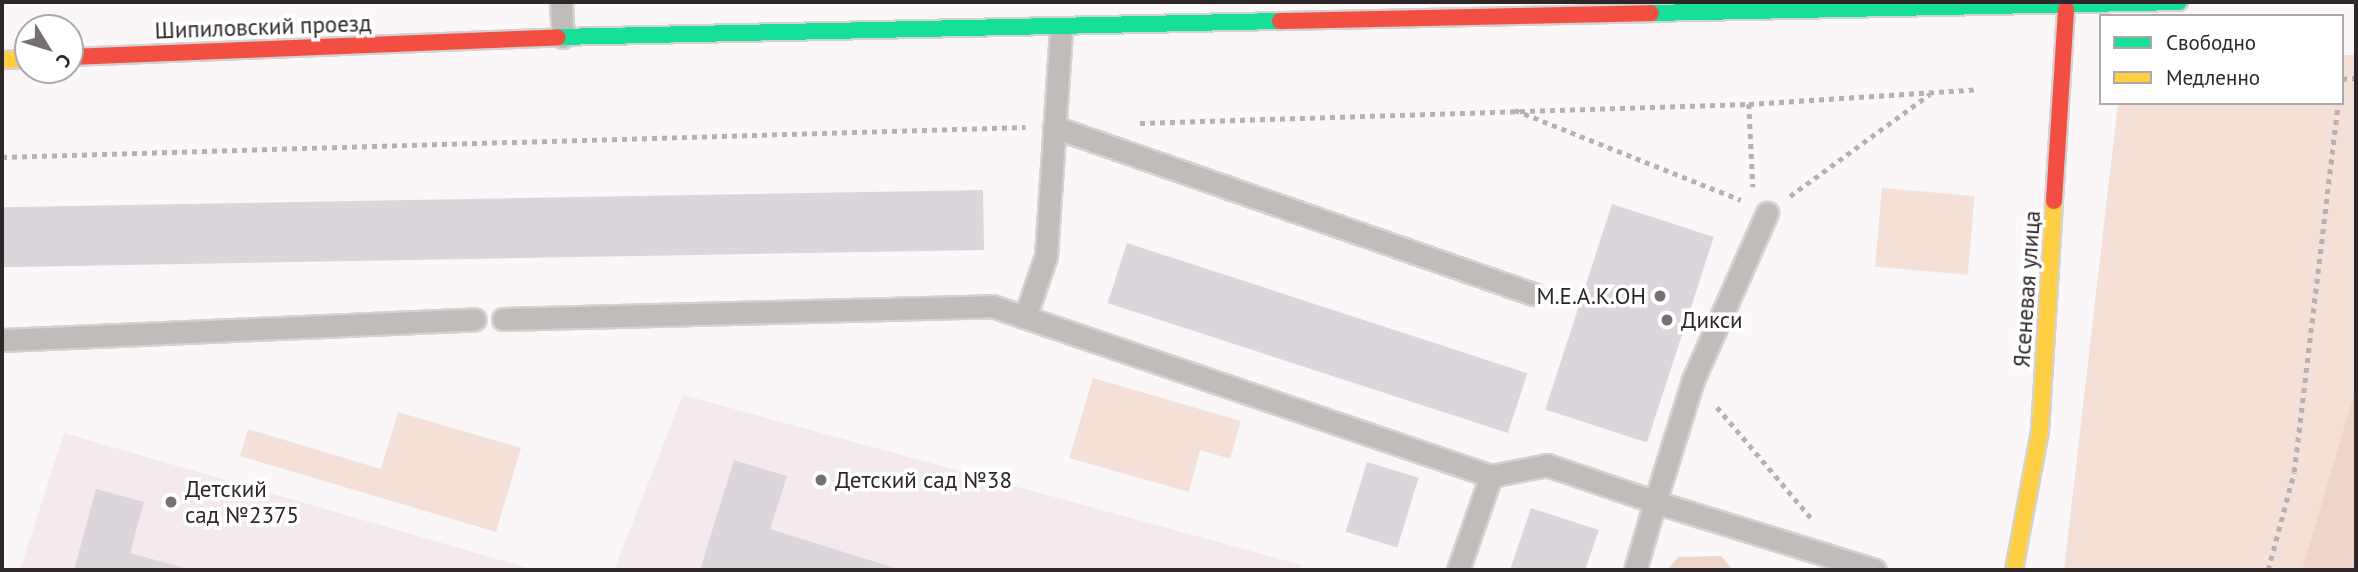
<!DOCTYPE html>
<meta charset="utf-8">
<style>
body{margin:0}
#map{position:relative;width:2358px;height:572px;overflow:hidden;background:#fbf7f9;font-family:"PT Sans",sans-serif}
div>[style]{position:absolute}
.built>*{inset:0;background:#f4e9ed}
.green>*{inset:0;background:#f4e0d7;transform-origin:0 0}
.forest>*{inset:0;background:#edd5c9}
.building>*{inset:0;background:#ddd5dc;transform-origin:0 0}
.path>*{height:4.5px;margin-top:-2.25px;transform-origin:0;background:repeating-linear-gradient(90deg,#b6b1b2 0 5px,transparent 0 10px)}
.roads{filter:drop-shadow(2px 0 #d5d2d4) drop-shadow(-2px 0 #d5d2d4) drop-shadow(0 2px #d5d2d4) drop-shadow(0 -2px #d5d2d4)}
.lane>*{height:21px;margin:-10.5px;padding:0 10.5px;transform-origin:10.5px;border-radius:10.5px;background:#c1bbba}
.fast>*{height:16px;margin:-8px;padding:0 8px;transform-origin:8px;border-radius:8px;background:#16e098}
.slow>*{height:16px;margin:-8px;padding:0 8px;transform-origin:8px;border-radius:8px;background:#ffcf43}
.jam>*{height:16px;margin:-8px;padding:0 8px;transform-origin:8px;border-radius:8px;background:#f24e42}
.dots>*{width:19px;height:19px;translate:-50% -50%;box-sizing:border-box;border:4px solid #fff;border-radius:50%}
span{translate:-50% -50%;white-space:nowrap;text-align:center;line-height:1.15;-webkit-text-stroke:7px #fff;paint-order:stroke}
.street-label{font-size:23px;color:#2e272a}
.poi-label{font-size:23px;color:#2e272a}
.right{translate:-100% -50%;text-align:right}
.left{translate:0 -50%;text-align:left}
.frame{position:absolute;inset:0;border:4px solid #2e272a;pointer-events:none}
.legend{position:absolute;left:2099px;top:14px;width:245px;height:91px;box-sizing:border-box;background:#fff;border:2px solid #aba9aa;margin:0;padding:9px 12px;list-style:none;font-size:21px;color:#2e272a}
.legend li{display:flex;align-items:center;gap:14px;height:35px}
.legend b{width:35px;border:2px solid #aba9aa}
.north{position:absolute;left:14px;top:14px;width:70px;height:70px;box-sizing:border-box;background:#fff;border:2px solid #aba9aa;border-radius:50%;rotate:128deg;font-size:19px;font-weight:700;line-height:28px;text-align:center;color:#2e272a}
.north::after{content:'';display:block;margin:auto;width:24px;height:32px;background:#767072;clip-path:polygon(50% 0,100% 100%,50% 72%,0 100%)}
</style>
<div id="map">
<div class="built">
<i style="clip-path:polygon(683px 395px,1302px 565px,1300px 570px,614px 570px)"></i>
<i style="clip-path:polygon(64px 433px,535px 570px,20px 570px)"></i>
</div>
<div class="green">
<i style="clip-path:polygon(2342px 55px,2356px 55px,2356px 485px,2330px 570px,2064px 570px,2118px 103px,2342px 103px)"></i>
<i style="left:1882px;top:188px;width:93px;height:79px;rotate:5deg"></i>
<i style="clip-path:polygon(1093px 378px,1241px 421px,1230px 459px,1200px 450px,1189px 492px,1069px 458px)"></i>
<i style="clip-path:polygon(398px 412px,521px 448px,496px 532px,240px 456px,248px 429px,381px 469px)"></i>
</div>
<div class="forest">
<i style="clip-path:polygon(2356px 388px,2356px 561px,2353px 570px,2302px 570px)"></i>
<i style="clip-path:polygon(1721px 556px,1733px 570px,1667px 570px,1678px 557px)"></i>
</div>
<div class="building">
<i style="left:983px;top:190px;width:60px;height:982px;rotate:89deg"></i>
<i style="left:1612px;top:204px;width:107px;height:216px;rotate:18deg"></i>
<i style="left:1127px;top:243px;width:421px;height:63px;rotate:18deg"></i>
<i style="clip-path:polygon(734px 460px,787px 476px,770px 529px,901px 570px,700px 570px)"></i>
<i style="left:1367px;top:462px;width:54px;height:73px;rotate:17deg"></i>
<i style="clip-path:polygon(96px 489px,144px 502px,130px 553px,192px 570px,74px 570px)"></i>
<i style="clip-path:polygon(1531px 508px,1599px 530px,1585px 570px,1510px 570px)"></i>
</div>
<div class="path">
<i style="left:2342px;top:79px;width:14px;rotate:-4deg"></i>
<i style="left:1749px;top:104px;width:83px;rotate:87.2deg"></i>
<i style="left:1515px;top:110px;width:243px;rotate:21.7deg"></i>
<i style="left:1140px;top:123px;width:609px;rotate:-1.79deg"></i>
<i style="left:1749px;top:104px;width:230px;rotate:-3.7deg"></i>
<i style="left:2px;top:157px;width:1024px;rotate:-1.68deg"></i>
<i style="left:1790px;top:196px;width:173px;rotate:-36.1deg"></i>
<i style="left:1717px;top:407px;width:145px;rotate:49.7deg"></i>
<i style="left:2268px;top:570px;width:101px;rotate:-75.1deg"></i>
<i style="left:2294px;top:472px;width:372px;rotate:-83.2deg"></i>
</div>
<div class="roads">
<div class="lane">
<i style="left:561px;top:2px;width:35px;rotate:87deg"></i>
<i style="left:1054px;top:127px;width:507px;rotate:19.22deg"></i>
<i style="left:1025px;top:317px;width:65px;rotate:-71deg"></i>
<i style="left:1046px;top:256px;width:228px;rotate:-86.2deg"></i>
<i style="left:503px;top:319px;width:489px;rotate:-1.5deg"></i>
<i style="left:992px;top:306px;width:527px;rotate:18.81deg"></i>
<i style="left:1491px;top:476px;width:57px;rotate:-11.1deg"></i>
<i style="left:1547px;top:465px;width:114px;rotate:18.9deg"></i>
<i style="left:1655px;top:502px;width:128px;rotate:-72.7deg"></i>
<i style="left:1693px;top:380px;width:183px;rotate:-66.1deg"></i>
<i style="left:2px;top:340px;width:473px;rotate:-2.5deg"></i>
<i style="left:1458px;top:570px;width:100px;rotate:-70.7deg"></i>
<i style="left:1635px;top:570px;width:71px;rotate:-73.6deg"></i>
<i style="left:1655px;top:502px;width:230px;rotate:17.2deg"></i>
</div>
<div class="fast">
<i style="left:1651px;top:13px;width:528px;rotate:-1.19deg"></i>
<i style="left:558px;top:37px;width:722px;rotate:-1.27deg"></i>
</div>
<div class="slow">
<i style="left:2px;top:60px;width:26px;rotate:-2deg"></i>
<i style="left:2014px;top:570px;width:141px;rotate:-79.4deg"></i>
<i style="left:2040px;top:431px;width:230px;rotate:-86.5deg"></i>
</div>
<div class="jam">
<i style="left:1280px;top:21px;width:371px;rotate:-1.2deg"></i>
<i style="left:70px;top:57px;width:488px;rotate:-2.3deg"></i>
<i style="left:2054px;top:201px;width:192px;rotate:-86.4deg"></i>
</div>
</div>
<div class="dots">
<i style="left:1660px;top:296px;background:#767072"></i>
<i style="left:1667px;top:320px;background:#767072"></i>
<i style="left:821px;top:480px;background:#767072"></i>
<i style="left:171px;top:502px;background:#767072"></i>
</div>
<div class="street-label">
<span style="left:263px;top:27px;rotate:-2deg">Шипиловский проезд</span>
<span style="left:2027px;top:289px;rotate:-86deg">Ясеневая улица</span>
</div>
<div class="poi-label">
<span class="right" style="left:1646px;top:296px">М.Е.А.К.ОН</span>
<span class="left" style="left:1681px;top:320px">Дикси</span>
<span class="left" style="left:835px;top:480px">Детский сад №38</span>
<span class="left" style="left:185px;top:502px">Детский<br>сад №2375</span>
</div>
<div class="frame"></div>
<ul class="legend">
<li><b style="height:9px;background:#16e098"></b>Свободно</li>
<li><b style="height:9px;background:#ffcf43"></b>Медленно</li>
</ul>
<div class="north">С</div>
</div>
